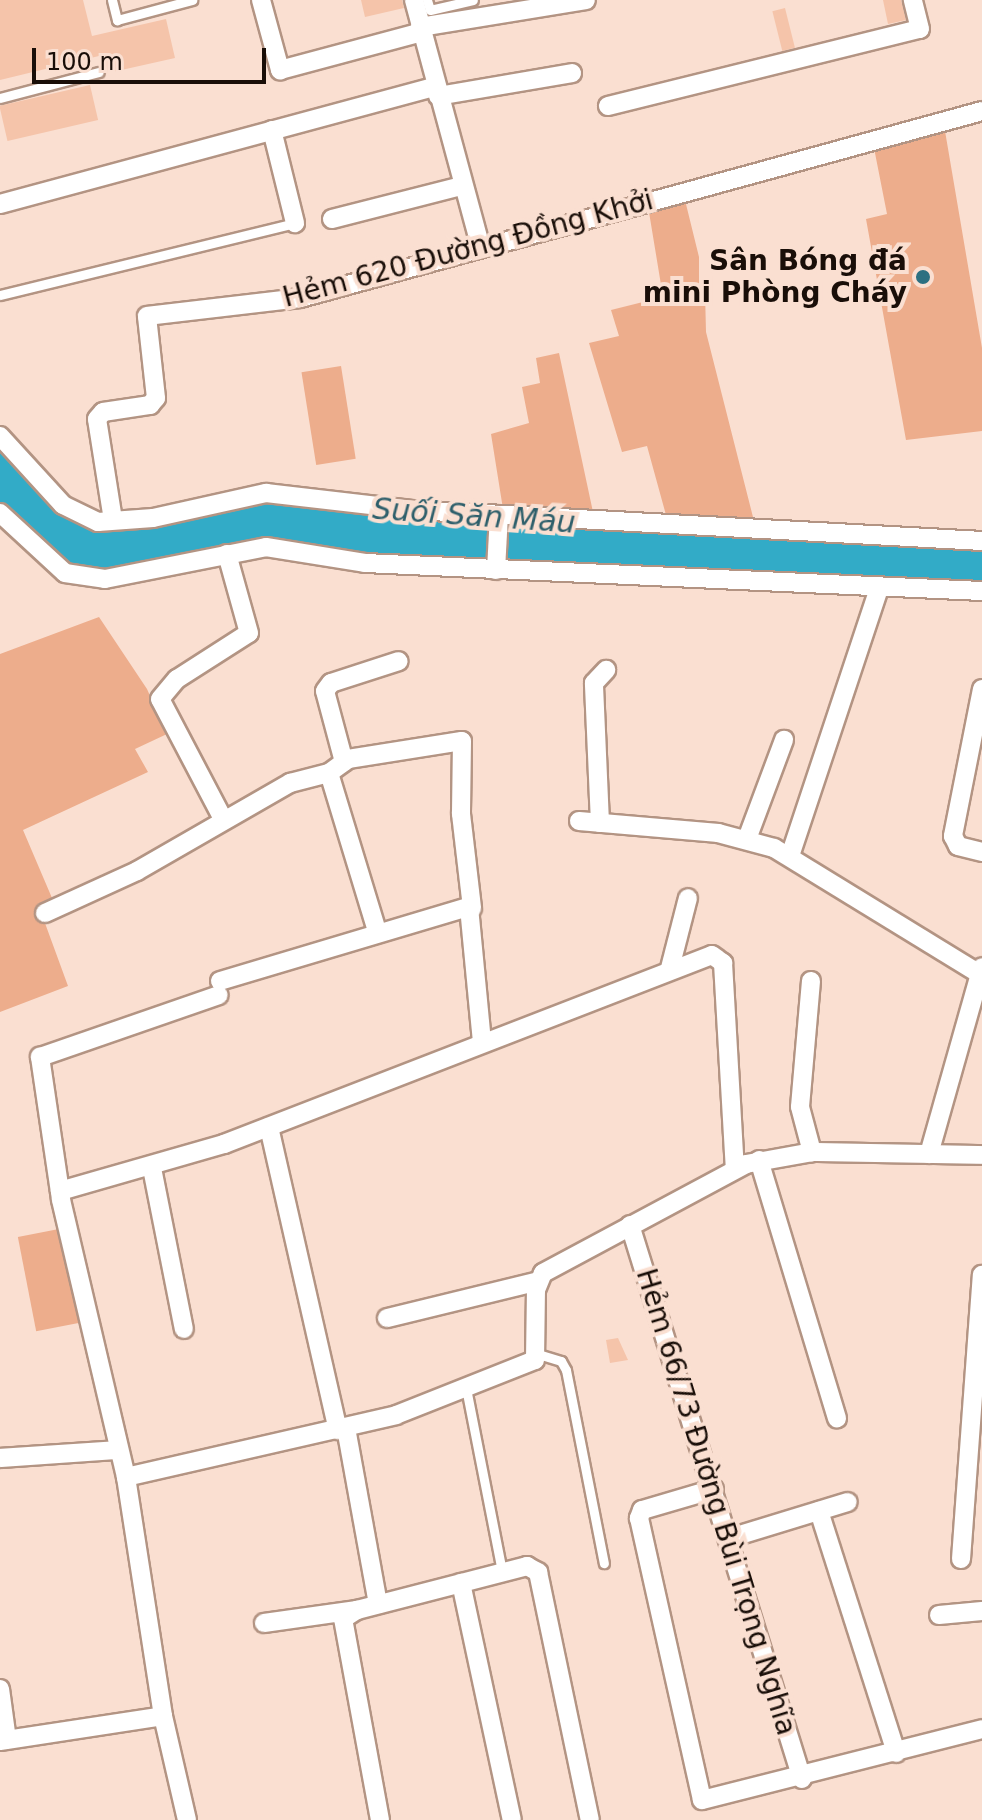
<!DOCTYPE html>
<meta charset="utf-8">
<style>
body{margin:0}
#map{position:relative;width:982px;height:1820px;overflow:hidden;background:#fadfd1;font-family:"DejaVu Sans",sans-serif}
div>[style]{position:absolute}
.green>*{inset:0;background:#edad8c;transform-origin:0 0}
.water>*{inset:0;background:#32abc7}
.building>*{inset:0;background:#f5c4aa;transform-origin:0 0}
.roads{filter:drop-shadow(2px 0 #b39483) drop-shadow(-2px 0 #b39483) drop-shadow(0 2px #b39483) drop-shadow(0 -2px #b39483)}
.lane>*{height:9px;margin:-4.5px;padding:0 4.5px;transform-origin:4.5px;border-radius:4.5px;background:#fff}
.street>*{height:18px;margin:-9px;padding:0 9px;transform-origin:9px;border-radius:9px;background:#fff}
.dots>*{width:22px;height:22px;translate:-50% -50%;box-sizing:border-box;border:4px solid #fadfd1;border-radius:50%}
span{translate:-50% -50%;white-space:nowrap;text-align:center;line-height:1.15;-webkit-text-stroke:8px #fadfd1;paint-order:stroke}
.street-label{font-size:28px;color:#190e08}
.poi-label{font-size:28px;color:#190e08;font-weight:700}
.right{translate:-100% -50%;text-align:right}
.water-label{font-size:30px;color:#2e5f6b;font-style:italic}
.scale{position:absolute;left:32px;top:48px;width:234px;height:36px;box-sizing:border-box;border:4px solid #190e08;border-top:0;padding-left:10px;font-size:24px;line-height:28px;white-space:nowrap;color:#190e08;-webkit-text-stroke:6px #fadfd1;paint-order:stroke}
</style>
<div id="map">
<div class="green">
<i style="clip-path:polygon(945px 131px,982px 348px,982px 431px,906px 440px,866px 219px,887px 214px,874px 148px)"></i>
<i style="clip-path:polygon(684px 196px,699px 257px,699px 292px,705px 292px,706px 332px,754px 521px,666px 515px,647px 446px,622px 452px,589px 343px,619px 336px,611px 310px,663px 297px,648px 206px)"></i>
<i style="clip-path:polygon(559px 353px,593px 512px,503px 509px,491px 434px,529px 423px,522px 387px,540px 383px,536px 358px)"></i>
<i style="left:341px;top:366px;width:94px;height:40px;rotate:81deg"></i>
<i style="clip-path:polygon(99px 617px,147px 689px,167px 734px,135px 749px,148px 772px,23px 830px,52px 898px,38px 904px,68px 986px,0 1012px,0 654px)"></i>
<i style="left:64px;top:1228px;width:96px;height:47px;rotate:79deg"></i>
</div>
<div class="water">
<i style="clip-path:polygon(0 445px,96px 527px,266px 498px,982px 547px,982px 586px,370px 558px,268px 542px,106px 574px,67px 568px,0 505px)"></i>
</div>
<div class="building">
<i style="clip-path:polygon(0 0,83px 0,92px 36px,166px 19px,175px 58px,108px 73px,103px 55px,0 80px)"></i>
<i style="clip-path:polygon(361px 0,402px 0,404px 8px,365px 17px)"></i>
<i style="clip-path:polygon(883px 0,901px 0,906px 20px,888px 24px)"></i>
<i style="left:785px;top:8px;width:41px;height:13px;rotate:76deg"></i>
<i style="left:90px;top:85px;width:36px;height:93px;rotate:77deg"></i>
<i style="clip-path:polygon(618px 1338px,628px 1360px,610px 1363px,606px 1340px)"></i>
</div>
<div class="roads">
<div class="lane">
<i style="left:112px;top:0;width:21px;rotate:76deg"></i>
<i style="left:117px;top:20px;width:78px;rotate:-14.9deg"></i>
<i style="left:427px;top:0;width:10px;rotate:73deg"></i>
<i style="left:430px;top:10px;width:44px;rotate:-13.1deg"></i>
<i style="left:0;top:98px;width:102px;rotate:-14.7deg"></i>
<i style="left:0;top:295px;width:304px;rotate:-13.7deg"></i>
<i style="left:538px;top:1354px;width:24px;rotate:17deg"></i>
<i style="left:561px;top:1361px;width:10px;rotate:61deg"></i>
<i style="left:566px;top:1370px;width:197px;rotate:78.9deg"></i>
<i style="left:466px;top:1388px;width:187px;rotate:78.9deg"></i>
</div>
<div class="street">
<i style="left:261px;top:0;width:73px;rotate:74.8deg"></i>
<i style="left:280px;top:70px;width:147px;rotate:-15deg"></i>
<i style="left:414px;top:0;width:253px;rotate:74.9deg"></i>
<i style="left:420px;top:27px;width:168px;rotate:-9.2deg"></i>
<i style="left:438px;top:96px;width:136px;rotate:-9.7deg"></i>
<i style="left:608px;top:106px;width:321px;rotate:-13.9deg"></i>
<i style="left:920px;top:29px;width:30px;rotate:-104deg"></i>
<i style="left:272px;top:130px;width:96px;rotate:76.1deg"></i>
<i style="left:0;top:204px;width:452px;rotate:-15.1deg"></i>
<i style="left:332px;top:219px;width:133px;rotate:-14.3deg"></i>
<i style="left:0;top:436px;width:93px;rotate:47.6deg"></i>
<i style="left:63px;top:505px;width:39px;rotate:26deg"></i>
<i style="left:98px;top:522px;width:55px;rotate:-4.2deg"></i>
<i style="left:153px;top:518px;width:116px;rotate:-12.5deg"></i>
<i style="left:266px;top:493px;width:147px;rotate:6.6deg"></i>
<i style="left:412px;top:510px;width:571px;rotate:3.11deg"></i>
<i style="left:0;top:513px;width:88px;rotate:42.7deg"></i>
<i style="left:65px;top:573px;width:40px;rotate:8.5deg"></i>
<i style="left:105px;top:579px;width:164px;rotate:-11.2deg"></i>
<i style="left:266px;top:547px;width:100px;rotate:9.2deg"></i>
<i style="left:365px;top:563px;width:618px;rotate:2.6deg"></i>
<i style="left:113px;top:520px;width:102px;rotate:-99deg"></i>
<i style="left:97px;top:419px;width:9px;rotate:-49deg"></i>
<i style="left:103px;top:412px;width:48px;rotate:-8.5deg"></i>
<i style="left:150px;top:405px;width:9px;rotate:-49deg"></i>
<i style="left:156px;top:398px;width:82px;rotate:-96.3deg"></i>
<i style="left:147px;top:316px;width:154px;rotate:-6.7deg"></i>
<i style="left:300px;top:298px;width:707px;rotate:-15.33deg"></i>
<i style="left:496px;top:570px;width:55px;rotate:-86.9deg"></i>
<i style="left:982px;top:689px;width:150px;rotate:101.2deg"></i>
<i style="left:953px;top:836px;width:11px;rotate:63deg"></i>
<i style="left:958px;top:846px;width:25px;rotate:14deg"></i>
<i style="left:344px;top:762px;width:73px;rotate:-105deg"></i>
<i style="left:325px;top:691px;width:10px;rotate:-53deg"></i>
<i style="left:331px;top:683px;width:71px;rotate:-17.9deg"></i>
<i style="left:329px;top:773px;width:24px;rotate:-36deg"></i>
<i style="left:348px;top:759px;width:115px;rotate:-9deg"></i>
<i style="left:462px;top:741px;width:73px;rotate:90.8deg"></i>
<i style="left:461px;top:814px;width:95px;rotate:83.3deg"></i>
<i style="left:222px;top:817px;width:133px;rotate:-117.7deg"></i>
<i style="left:160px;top:699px;width:26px;rotate:-50deg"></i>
<i style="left:177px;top:679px;width:85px;rotate:-32.6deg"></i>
<i style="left:249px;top:633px;width:82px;rotate:-105.6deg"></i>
<i style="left:579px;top:821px;width:140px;rotate:4.9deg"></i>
<i style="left:718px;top:833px;width:58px;rotate:15deg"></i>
<i style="left:774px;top:848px;width:241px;rotate:31.5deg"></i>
<i style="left:600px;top:823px;width:140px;rotate:-92.5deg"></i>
<i style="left:594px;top:683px;width:18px;rotate:-47deg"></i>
<i style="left:747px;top:839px;width:106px;rotate:-69.5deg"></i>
<i style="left:790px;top:856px;width:282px;rotate:-71.6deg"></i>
<i style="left:45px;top:913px;width:101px;rotate:-24.5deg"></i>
<i style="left:137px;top:871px;width:177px;rotate:-29.9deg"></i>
<i style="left:290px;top:783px;width:40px;rotate:-14.4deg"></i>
<i style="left:329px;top:773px;width:165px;rotate:73.1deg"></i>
<i style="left:670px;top:968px;width:72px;rotate:-75.6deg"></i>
<i style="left:220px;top:981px;width:260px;rotate:-16.6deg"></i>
<i style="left:469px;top:907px;width:136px;rotate:84.5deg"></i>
<i style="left:811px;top:981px;width:126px;rotate:95deg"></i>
<i style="left:800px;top:1107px;width:47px;rotate:75.1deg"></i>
<i style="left:269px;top:1127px;width:311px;rotate:77.2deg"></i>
<i style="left:929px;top:1154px;width:194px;rotate:-74.2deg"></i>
<i style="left:759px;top:1160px;width:270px;rotate:73.2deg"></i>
<i style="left:152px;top:1168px;width:164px;rotate:78.8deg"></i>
<i style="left:60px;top:1191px;width:171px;rotate:-16deg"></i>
<i style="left:224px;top:1144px;width:523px;rotate:-21.17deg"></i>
<i style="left:712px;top:955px;width:14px;rotate:36deg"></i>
<i style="left:723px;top:963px;width:206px;rotate:86.7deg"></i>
<i style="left:630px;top:1225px;width:580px;rotate:72.75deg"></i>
<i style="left:387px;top:1318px;width:156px;rotate:-13.7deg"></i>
<i style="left:346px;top:1428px;width:179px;rotate:79.7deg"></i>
<i style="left:0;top:1458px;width:118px;rotate:-3.9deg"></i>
<i style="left:126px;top:1477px;width:285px;rotate:-103.2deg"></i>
<i style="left:61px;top:1199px;width:144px;rotate:-98.4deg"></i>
<i style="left:40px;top:1057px;width:189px;rotate:-19.1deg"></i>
<i style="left:714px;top:1489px;width:75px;rotate:163.7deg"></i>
<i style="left:642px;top:1510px;width:9px;rotate:111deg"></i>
<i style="left:639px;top:1518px;width:289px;rotate:77.4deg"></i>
<i style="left:702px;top:1800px;width:289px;rotate:-14.2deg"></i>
<i style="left:819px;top:1511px;width:254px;rotate:72.3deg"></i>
<i style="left:730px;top:1538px;width:123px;rotate:-17deg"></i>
<i style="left:961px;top:1559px;width:285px;rotate:-85.8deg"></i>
<i style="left:461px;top:1583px;width:242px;rotate:77.9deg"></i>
<i style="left:939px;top:1615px;width:43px;rotate:-5.3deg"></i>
<i style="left:264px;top:1623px;width:94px;rotate:-8deg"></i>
<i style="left:0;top:1689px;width:51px;rotate:82.2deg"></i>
<i style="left:0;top:1741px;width:165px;rotate:-8.7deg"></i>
<i style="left:187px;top:1820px;width:107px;rotate:-103deg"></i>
<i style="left:163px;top:1716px;width:242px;rotate:-98.8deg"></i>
<i style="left:126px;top:1477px;width:277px;rotate:-12.9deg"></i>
<i style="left:396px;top:1415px;width:149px;rotate:-21.6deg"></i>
<i style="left:535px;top:1360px;width:70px;rotate:-89.2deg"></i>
<i style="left:536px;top:1290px;width:18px;rotate:-68deg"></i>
<i style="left:543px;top:1273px;width:230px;rotate:-28.2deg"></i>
<i style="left:746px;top:1164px;width:67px;rotate:-10.3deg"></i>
<i style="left:812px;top:1152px;width:170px;rotate:1deg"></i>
<i style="left:380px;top:1820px;width:204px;rotate:-100.4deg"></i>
<i style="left:343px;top:1619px;width:17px;rotate:-33deg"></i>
<i style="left:357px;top:1610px;width:176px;rotate:-14.5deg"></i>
<i style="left:527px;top:1566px;width:13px;rotate:29deg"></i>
<i style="left:538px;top:1572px;width:253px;rotate:78.2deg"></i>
</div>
</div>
<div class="dots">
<i style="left:923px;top:277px;background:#2d7081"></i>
</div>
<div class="street-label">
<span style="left:468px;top:249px;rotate:-15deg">Hẻm 620 Đường Đồng Khởi</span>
<span style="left:716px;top:1502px;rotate:73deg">Hẻm 66/73 Đường Bùi Trọng Nghĩa</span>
</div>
<div class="poi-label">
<span class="right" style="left:907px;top:277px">Sân Bóng đá<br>mini Phòng Cháy</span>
</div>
<div class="water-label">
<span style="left:474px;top:516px;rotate:4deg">Suối Săn Máu</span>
</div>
<div class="scale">100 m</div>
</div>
